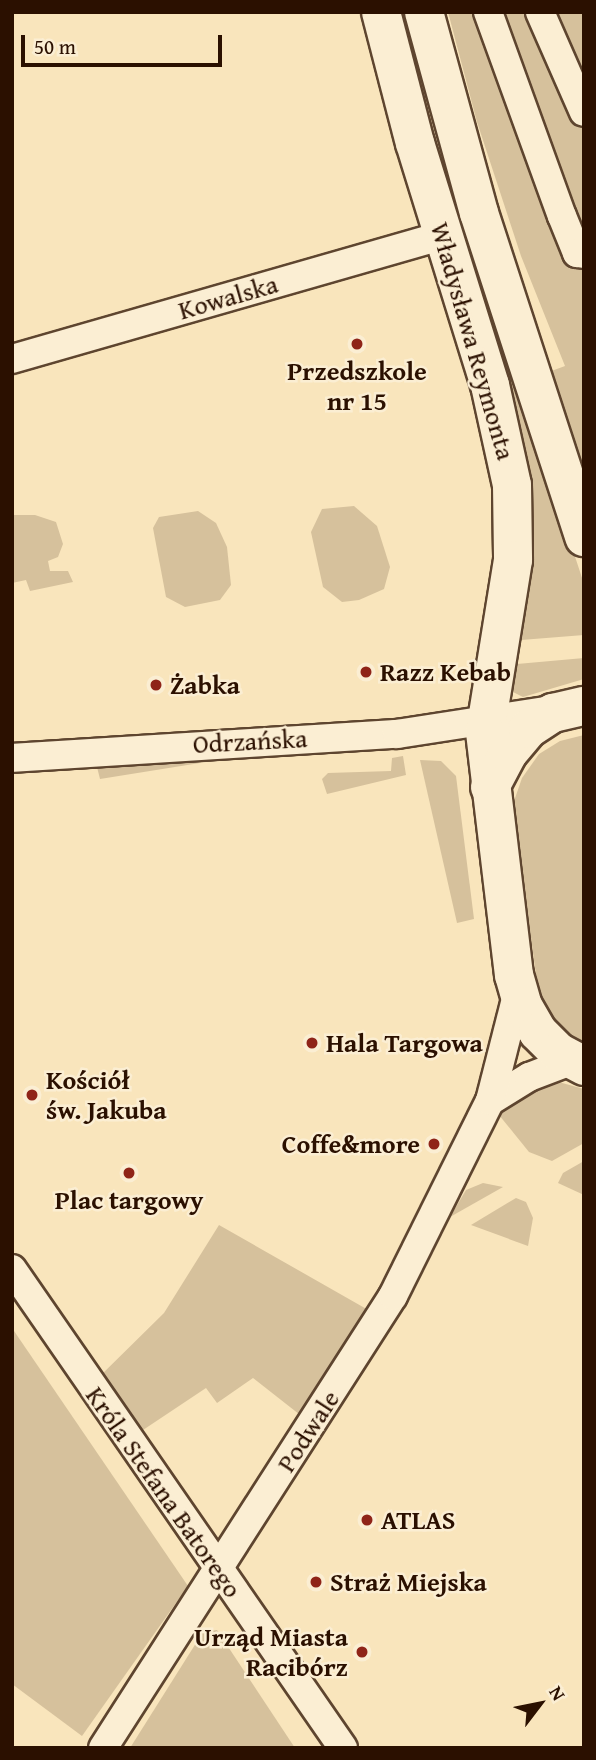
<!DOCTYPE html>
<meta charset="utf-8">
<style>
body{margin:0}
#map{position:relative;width:596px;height:1760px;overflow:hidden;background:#f9e5bc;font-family:"Gentium Book Plus",serif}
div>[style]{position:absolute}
.green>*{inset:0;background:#d6c19c}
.roads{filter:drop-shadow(2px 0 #5e452f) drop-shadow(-2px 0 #5e452f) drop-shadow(0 2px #5e452f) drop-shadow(0 -2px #5e452f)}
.street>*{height:28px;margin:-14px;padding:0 14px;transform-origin:14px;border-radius:14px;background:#fbeed3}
.secondary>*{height:38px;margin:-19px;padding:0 19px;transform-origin:19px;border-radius:19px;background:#fbeed3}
.dots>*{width:19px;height:19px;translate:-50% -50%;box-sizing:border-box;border:4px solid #fbeed3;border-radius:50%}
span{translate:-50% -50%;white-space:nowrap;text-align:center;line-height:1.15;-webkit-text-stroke:5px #fbeed3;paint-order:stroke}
.street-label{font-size:26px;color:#2b1000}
.poi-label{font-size:26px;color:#2b1000;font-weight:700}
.left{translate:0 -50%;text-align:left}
.right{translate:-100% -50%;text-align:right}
.frame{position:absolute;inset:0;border:14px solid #2b1000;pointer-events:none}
.north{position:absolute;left:505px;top:1669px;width:70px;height:70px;-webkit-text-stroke:5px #fbeed3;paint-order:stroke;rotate:58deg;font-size:19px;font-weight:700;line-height:28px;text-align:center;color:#2b1000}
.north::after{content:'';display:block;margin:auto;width:24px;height:32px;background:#2b1000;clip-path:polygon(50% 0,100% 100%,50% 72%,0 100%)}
.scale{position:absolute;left:21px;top:35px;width:201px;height:32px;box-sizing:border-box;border:4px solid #2b1000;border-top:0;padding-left:9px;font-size:21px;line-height:24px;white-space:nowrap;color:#2b1000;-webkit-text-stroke:5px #fbeed3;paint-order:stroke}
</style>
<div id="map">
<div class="green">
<i style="clip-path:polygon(448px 12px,584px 12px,584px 495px,546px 373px,565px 366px,521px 256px,477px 122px)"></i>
<i style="clip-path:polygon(487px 288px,584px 584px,584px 635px,521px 640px,518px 636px,529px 485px,520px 426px,480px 291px)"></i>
<i style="clip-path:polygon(354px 506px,377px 526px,390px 567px,384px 589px,359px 600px,342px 602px,323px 587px,311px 532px,322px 509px)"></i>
<i style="clip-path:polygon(198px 511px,216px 523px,227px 547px,231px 585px,220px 600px,185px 607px,166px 597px,153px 528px,159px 517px)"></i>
<i style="clip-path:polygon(12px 515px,35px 515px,56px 522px,63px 544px,58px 557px,48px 561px,50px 571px,68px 571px,73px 582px,30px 591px,26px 580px,12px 583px)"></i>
<i style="clip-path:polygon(584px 658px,584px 679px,523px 697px,511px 691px,517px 664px)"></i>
<i style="clip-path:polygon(584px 735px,584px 1046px,559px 1028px,539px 997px,513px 804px,522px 778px,539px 754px,560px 741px)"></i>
<i style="clip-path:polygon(403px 756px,406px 775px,327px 794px,322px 779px,328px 773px,391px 771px,392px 758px)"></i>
<i style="clip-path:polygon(231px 758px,100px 779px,97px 767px)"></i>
<i style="clip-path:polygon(420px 760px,441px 761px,456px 776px,474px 919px,457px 923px)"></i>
<i style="clip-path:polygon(555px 1081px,584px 1089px,584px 1143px,552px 1161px,529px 1152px,499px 1115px,515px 1098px)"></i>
<i style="clip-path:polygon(584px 1161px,584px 1195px,558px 1183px,563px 1173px)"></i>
<i style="clip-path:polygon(483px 1183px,503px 1187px,450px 1217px,466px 1190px)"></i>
<i style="clip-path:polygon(516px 1198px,526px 1202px,533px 1218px,528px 1246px,471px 1225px)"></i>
<i style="clip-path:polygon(219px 1225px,370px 1311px,304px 1418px,253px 1378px,217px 1403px,206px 1388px,134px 1436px,96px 1380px,164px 1313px)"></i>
<i style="clip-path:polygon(12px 1328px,188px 1586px,82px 1736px,12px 1684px)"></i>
<i style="clip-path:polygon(217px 1630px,295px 1748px,130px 1748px,203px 1632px)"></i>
</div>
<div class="roads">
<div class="street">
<i style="left:488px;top:12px;width:217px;rotate:70.1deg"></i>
<i style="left:562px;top:216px;width:40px;rotate:68deg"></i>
<i style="left:577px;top:253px;width:7px;rotate:8deg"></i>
<i style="left:540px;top:12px;width:109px;rotate:66.3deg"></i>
<i style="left:12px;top:359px;width:449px;rotate:-16deg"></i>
<i style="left:12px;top:758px;width:386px;rotate:-3.6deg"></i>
<i style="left:397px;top:734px;width:157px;rotate:-8.8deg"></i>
<i style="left:490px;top:1101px;width:46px;rotate:-31.6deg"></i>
<i style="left:529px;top:1077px;width:45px;rotate:-20.9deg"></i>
<i style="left:12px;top:1269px;width:582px;rotate:55.35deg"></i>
<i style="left:103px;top:1748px;width:537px;rotate:-57.32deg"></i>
<i style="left:393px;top:1296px;width:218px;rotate:-63.6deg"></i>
<i style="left:490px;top:1101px;width:114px;rotate:-75.7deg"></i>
</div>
<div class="secondary">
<i style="left:381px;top:12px;width:135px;rotate:75.5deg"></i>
<i style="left:415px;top:143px;width:253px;rotate:72.8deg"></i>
<i style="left:490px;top:385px;width:102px;rotate:77.6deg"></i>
<i style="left:512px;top:485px;width:75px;rotate:89.2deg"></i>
<i style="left:513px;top:560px;width:174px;rotate:99.2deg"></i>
<i style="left:485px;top:732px;width:245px;rotate:83.2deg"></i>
<i style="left:514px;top:975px;width:32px;rotate:74deg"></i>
<i style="left:523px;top:1006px;width:30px;rotate:60deg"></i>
<i style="left:538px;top:1032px;width:28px;rotate:45deg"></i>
<i style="left:558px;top:1052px;width:30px;rotate:28deg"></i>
<i style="left:424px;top:12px;width:208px;rotate:74.7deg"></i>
<i style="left:479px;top:213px;width:341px;rotate:72deg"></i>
<i style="left:490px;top:787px;width:38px;rotate:-62deg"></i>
<i style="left:508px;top:753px;width:31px;rotate:-50deg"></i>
<i style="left:528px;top:729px;width:30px;rotate:-33deg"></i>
<i style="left:553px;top:713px;width:32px;rotate:-13deg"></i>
</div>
</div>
<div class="dots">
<i style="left:357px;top:344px;background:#8f2418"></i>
<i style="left:366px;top:672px;background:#8f2418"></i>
<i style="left:156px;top:685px;background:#8f2418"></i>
<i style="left:312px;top:1043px;background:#8f2418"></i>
<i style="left:32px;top:1095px;background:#8f2418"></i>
<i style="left:434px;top:1144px;background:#8f2418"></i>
<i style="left:129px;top:1173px;background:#8f2418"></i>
<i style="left:367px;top:1520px;background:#8f2418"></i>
<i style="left:316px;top:1582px;background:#8f2418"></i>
<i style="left:362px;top:1652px;background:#8f2418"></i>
</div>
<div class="street-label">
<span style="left:228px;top:297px;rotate:-16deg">Kowalska</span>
<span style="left:473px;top:341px;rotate:74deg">Władysława Reymonta</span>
<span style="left:250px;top:741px;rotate:-3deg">Odrzańska</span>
<span style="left:308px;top:1431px;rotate:-57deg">Podwale</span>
<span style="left:164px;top:1492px;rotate:55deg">Króla Stefana Batorego</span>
</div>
<div class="poi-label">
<span style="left:357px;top:386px">Przedszkole<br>nr 15</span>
<span class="left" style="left:380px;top:672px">Razz Kebab</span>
<span class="left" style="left:170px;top:685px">Żabka</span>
<span class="left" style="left:326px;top:1043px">Hala Targowa</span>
<span class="left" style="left:46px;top:1095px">Kościół<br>św. Jakuba</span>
<span class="right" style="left:420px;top:1144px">Coffe&amp;more</span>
<span style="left:129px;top:1200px">Plac targowy</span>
<span class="left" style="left:381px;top:1520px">ATLAS</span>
<span class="left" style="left:330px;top:1582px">Straż Miejska</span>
<span class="right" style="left:348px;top:1652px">Urząd Miasta<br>Racibórz</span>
</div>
<div class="frame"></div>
<div class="north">N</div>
<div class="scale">50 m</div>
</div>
